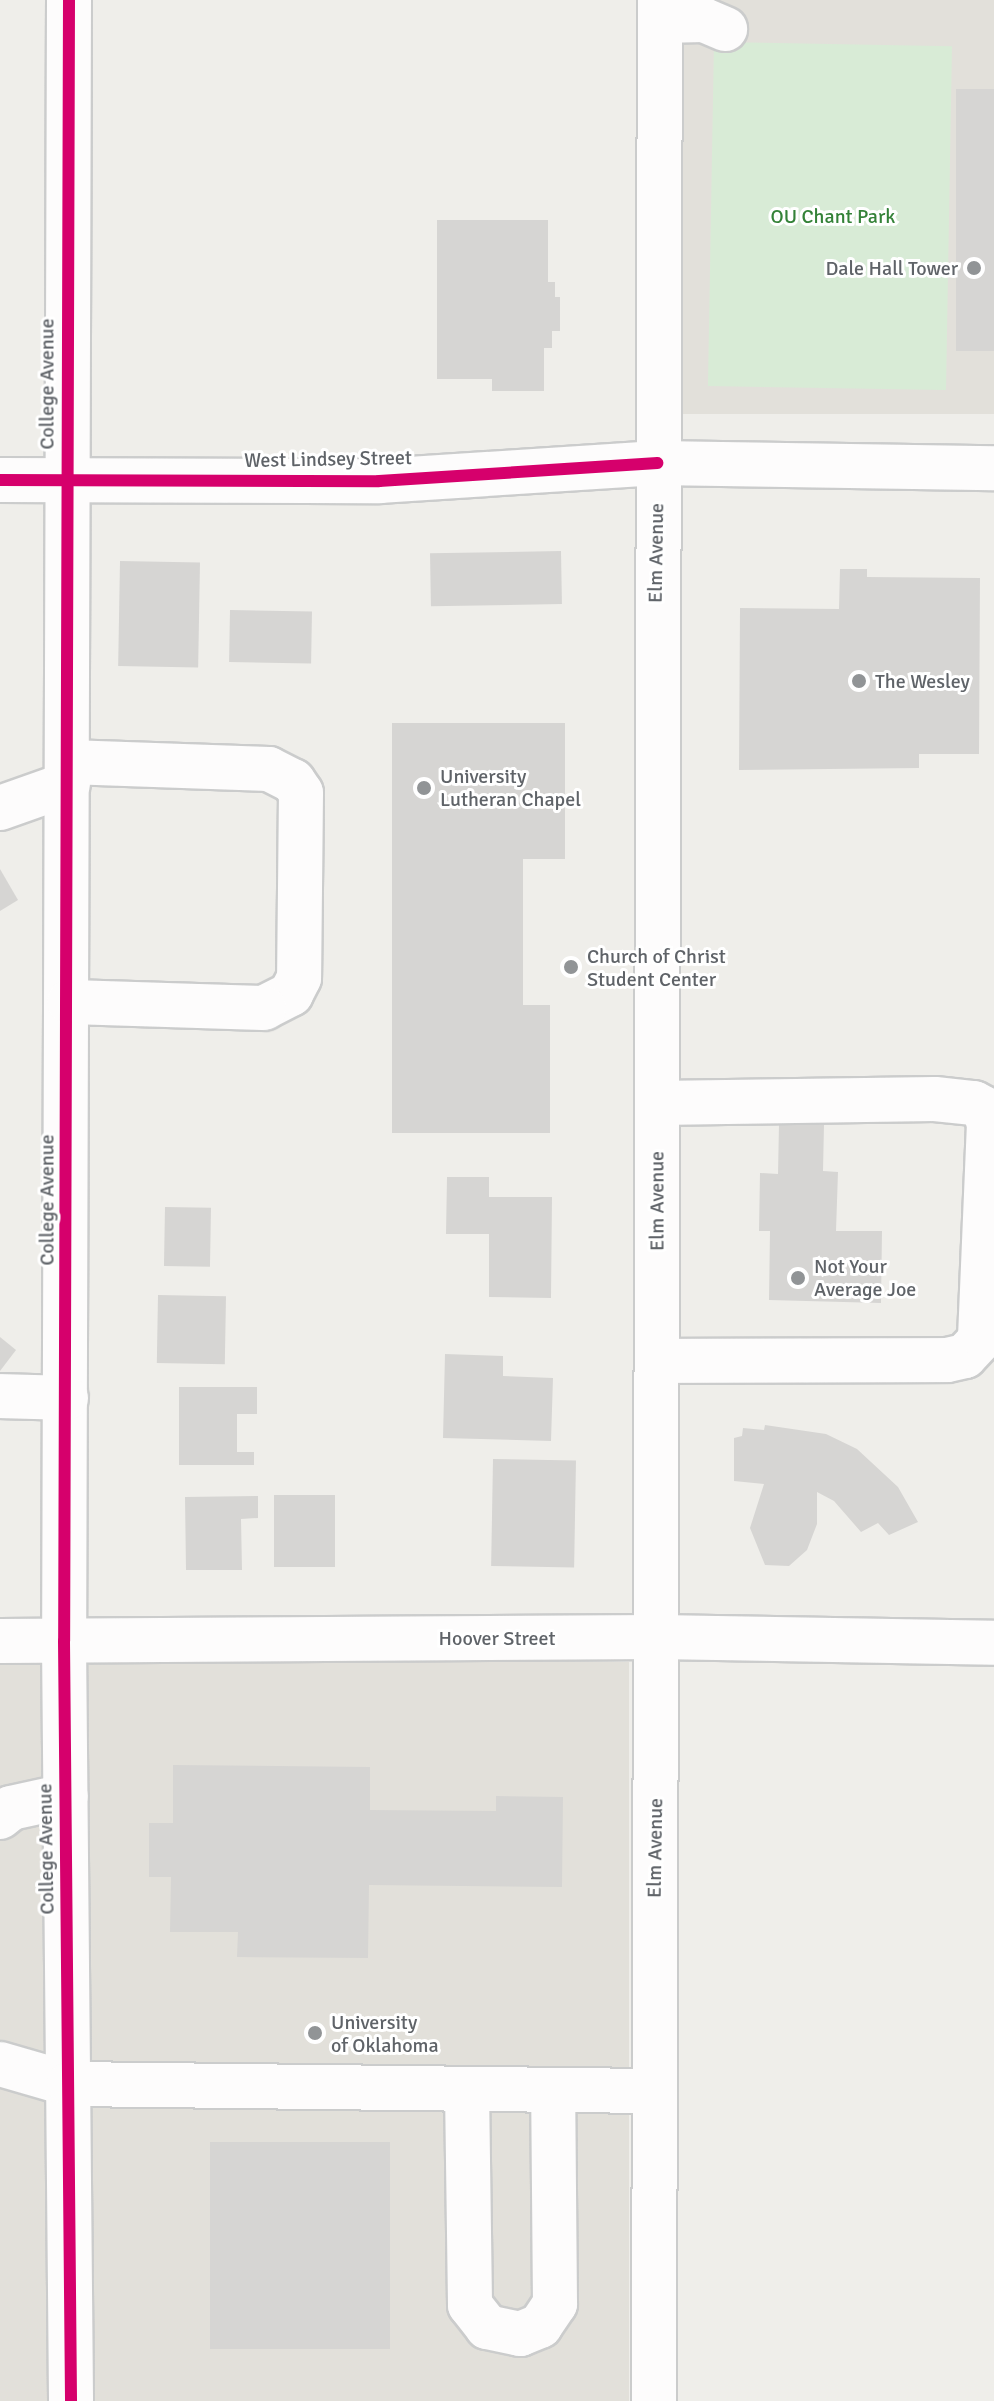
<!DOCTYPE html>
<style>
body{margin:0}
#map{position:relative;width:994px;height:2401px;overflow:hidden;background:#efeeea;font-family:Signika,sans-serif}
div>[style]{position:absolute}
.education>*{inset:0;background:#e2e0da;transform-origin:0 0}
.green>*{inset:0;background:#d8ebd6;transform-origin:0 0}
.building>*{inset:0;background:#d6d5d3;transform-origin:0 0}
.roads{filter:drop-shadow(2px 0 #cbcccc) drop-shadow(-2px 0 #cbcccc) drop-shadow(0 2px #cbcccc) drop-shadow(0 -2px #cbcccc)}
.minor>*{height:44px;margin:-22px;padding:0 22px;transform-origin:22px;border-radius:22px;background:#fdfcfc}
.cycleway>*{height:12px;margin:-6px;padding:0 6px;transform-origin:6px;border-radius:6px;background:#d6006c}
.dots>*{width:22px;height:22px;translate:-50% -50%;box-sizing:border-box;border:4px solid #fff;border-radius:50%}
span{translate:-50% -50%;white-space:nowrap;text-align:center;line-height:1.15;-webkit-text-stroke:6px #fff;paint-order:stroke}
.park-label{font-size:20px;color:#348238}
.poi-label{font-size:20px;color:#5f6368}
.right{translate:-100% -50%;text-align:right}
.left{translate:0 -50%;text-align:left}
.street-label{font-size:20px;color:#5f6368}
</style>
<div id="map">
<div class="education">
<i style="left:680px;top:0;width:314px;height:414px"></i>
<i style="left:0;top:1662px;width:629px;height:739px"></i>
</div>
<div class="green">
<i style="left:714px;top:42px;width:238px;height:344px;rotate:1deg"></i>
</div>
<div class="building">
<i style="left:956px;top:89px;width:38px;height:262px"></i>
<i style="clip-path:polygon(437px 220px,548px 220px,548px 282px,555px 282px,555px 297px,560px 297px,560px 331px,552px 331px,552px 348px,544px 348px,544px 391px,492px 391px,492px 379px,437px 379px)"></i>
<i style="left:561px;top:551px;width:53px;height:131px;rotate:89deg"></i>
<i style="left:120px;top:561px;width:80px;height:105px;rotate:1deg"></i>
<i style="clip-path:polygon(840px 569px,867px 569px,867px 577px,980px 578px,979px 754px,919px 754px,919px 768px,739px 770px,740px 608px,839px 609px)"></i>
<i style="left:230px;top:610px;width:82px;height:52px;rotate:1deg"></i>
<i style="clip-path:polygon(392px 723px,565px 723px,565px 859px,523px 859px,523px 1005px,550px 1005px,550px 1133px,392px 1133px)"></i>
<i style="clip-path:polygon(0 869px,18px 900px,0 911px)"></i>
<i style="clip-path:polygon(779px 1124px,824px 1125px,823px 1171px,838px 1172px,836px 1231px,882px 1231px,881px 1303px,769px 1300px,770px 1231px,759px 1231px,760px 1173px,778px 1174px)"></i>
<i style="clip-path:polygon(447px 1177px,489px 1177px,489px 1197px,552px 1197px,551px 1298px,489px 1297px,489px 1234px,446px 1234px)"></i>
<i style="left:165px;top:1207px;width:46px;height:59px;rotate:1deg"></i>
<i style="left:158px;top:1295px;width:68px;height:68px;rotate:1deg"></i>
<i style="clip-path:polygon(0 1337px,16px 1350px,0 1371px)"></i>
<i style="clip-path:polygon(445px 1354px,503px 1356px,503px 1376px,553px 1378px,551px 1441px,443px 1438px)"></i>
<i style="clip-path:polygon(179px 1387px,257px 1387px,257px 1414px,237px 1414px,237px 1452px,254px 1452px,254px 1465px,179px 1465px)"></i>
<i style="clip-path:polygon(765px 1425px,826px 1434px,857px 1449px,898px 1487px,918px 1522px,889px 1535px,878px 1523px,861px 1532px,834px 1501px,817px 1492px,817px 1524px,807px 1550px,789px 1566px,765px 1565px,750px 1528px,764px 1484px,734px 1481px,734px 1438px,742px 1436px,743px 1428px,764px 1430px)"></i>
<i style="left:493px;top:1459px;width:83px;height:107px;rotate:1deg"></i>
<i style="left:274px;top:1495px;width:61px;height:72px"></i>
<i style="clip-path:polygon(258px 1496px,258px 1518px,241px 1519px,242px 1570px,186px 1570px,185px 1497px)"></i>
<i style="clip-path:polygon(173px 1765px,370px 1767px,370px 1810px,496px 1811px,496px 1796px,563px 1797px,562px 1887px,369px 1885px,368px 1958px,237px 1957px,238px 1932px,170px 1932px,171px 1877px,149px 1877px,149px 1823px,173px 1823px)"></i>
<i style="left:210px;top:2142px;width:180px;height:207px"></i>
</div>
<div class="roads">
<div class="minor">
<i style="left:69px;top:0;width:1641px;rotate:90.17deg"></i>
<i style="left:64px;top:1641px;width:760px;rotate:89.47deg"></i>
<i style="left:660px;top:21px;width:44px;rotate:-1.3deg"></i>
<i style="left:704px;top:20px;width:23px;rotate:23deg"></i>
<i style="left:0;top:480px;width:379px;rotate:0.2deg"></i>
<i style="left:379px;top:481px;width:279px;rotate:-3.7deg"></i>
<i style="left:657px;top:463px;width:337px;rotate:0.9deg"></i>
<i style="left:68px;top:762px;width:201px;rotate:2deg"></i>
<i style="left:269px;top:769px;width:27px;rotate:27deg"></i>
<i style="left:293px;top:781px;width:14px;rotate:56deg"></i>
<i style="left:301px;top:793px;width:185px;rotate:90.6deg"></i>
<i style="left:299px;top:978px;width:18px;rotate:117deg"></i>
<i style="left:291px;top:994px;width:30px;rotate:153deg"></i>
<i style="left:264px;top:1008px;width:195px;rotate:-178.2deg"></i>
<i style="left:0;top:808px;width:72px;rotate:-19.4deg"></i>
<i style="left:657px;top:1103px;width:278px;rotate:-0.8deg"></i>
<i style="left:935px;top:1099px;width:39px;rotate:6deg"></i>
<i style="left:974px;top:1103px;width:10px;rotate:29deg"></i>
<i style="left:983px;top:1108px;width:16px;rotate:68deg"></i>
<i style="left:989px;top:1123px;width:217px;rotate:92.4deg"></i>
<i style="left:980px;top:1340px;width:22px;rotate:133deg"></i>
<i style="left:965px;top:1356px;width:18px;rotate:167deg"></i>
<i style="left:947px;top:1360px;width:289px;rotate:179.8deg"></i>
<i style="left:0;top:1396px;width:66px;rotate:1.7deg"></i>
<i style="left:0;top:1641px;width:658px;rotate:-0.35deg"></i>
<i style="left:658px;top:1637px;width:336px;rotate:1deg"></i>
<i style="left:0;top:1817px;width:14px;rotate:-39deg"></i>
<i style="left:11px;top:1808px;width:56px;rotate:-12.3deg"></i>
<i style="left:0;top:2064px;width:72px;rotate:16.2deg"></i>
<i style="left:69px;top:2084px;width:584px;rotate:0.69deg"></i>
<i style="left:467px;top:2089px;width:216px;rotate:89.2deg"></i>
<i style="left:470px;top:2305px;width:28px;rotate:52deg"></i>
<i style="left:487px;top:2327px;width:34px;rotate:12deg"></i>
<i style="left:520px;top:2334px;width:22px;rotate:-22deg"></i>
<i style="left:540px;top:2326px;width:27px;rotate:-56deg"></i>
<i style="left:555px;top:2304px;width:214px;rotate:-90.5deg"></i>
<i style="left:654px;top:2401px;width:2401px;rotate:-89.86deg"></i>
</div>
</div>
<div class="cycleway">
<i style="left:69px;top:0;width:1641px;rotate:90.17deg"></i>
<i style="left:64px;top:1641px;width:760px;rotate:89.47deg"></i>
<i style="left:0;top:480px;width:379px;rotate:0.2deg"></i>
<i style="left:379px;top:481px;width:279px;rotate:-3.7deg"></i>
</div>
<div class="dots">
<i style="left:974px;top:268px;background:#919496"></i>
<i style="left:859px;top:681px;background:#919496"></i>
<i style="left:424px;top:788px;background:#919496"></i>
<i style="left:571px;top:967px;background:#919496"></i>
<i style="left:798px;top:1278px;background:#919496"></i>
<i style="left:315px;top:2033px;background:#919496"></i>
</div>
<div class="park-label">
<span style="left:833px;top:216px">OU Chant Park</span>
</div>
<div class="poi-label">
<span class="right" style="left:958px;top:268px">Dale Hall Tower</span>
<span class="left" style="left:875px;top:681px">The Wesley</span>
<span class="left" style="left:440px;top:788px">University<br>Lutheran Chapel</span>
<span class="left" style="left:587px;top:968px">Church of Christ<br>Student Center</span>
<span class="left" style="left:814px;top:1278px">Not Your<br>Average Joe</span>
<span class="left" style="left:331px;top:2034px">University<br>of Oklahoma</span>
</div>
<div class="street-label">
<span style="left:47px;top:384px;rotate:-90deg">College Avenue</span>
<span style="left:328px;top:459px;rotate:-1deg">West Lindsey Street</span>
<span style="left:656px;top:553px;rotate:-89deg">Elm Avenue</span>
<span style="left:47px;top:1200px;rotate:-90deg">College Avenue</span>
<span style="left:657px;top:1201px;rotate:-90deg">Elm Avenue</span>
<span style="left:497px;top:1638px">Hoover Street</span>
<span style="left:655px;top:1848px;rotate:-89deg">Elm Avenue</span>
<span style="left:46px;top:1849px;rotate:-91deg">College Avenue</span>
</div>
</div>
